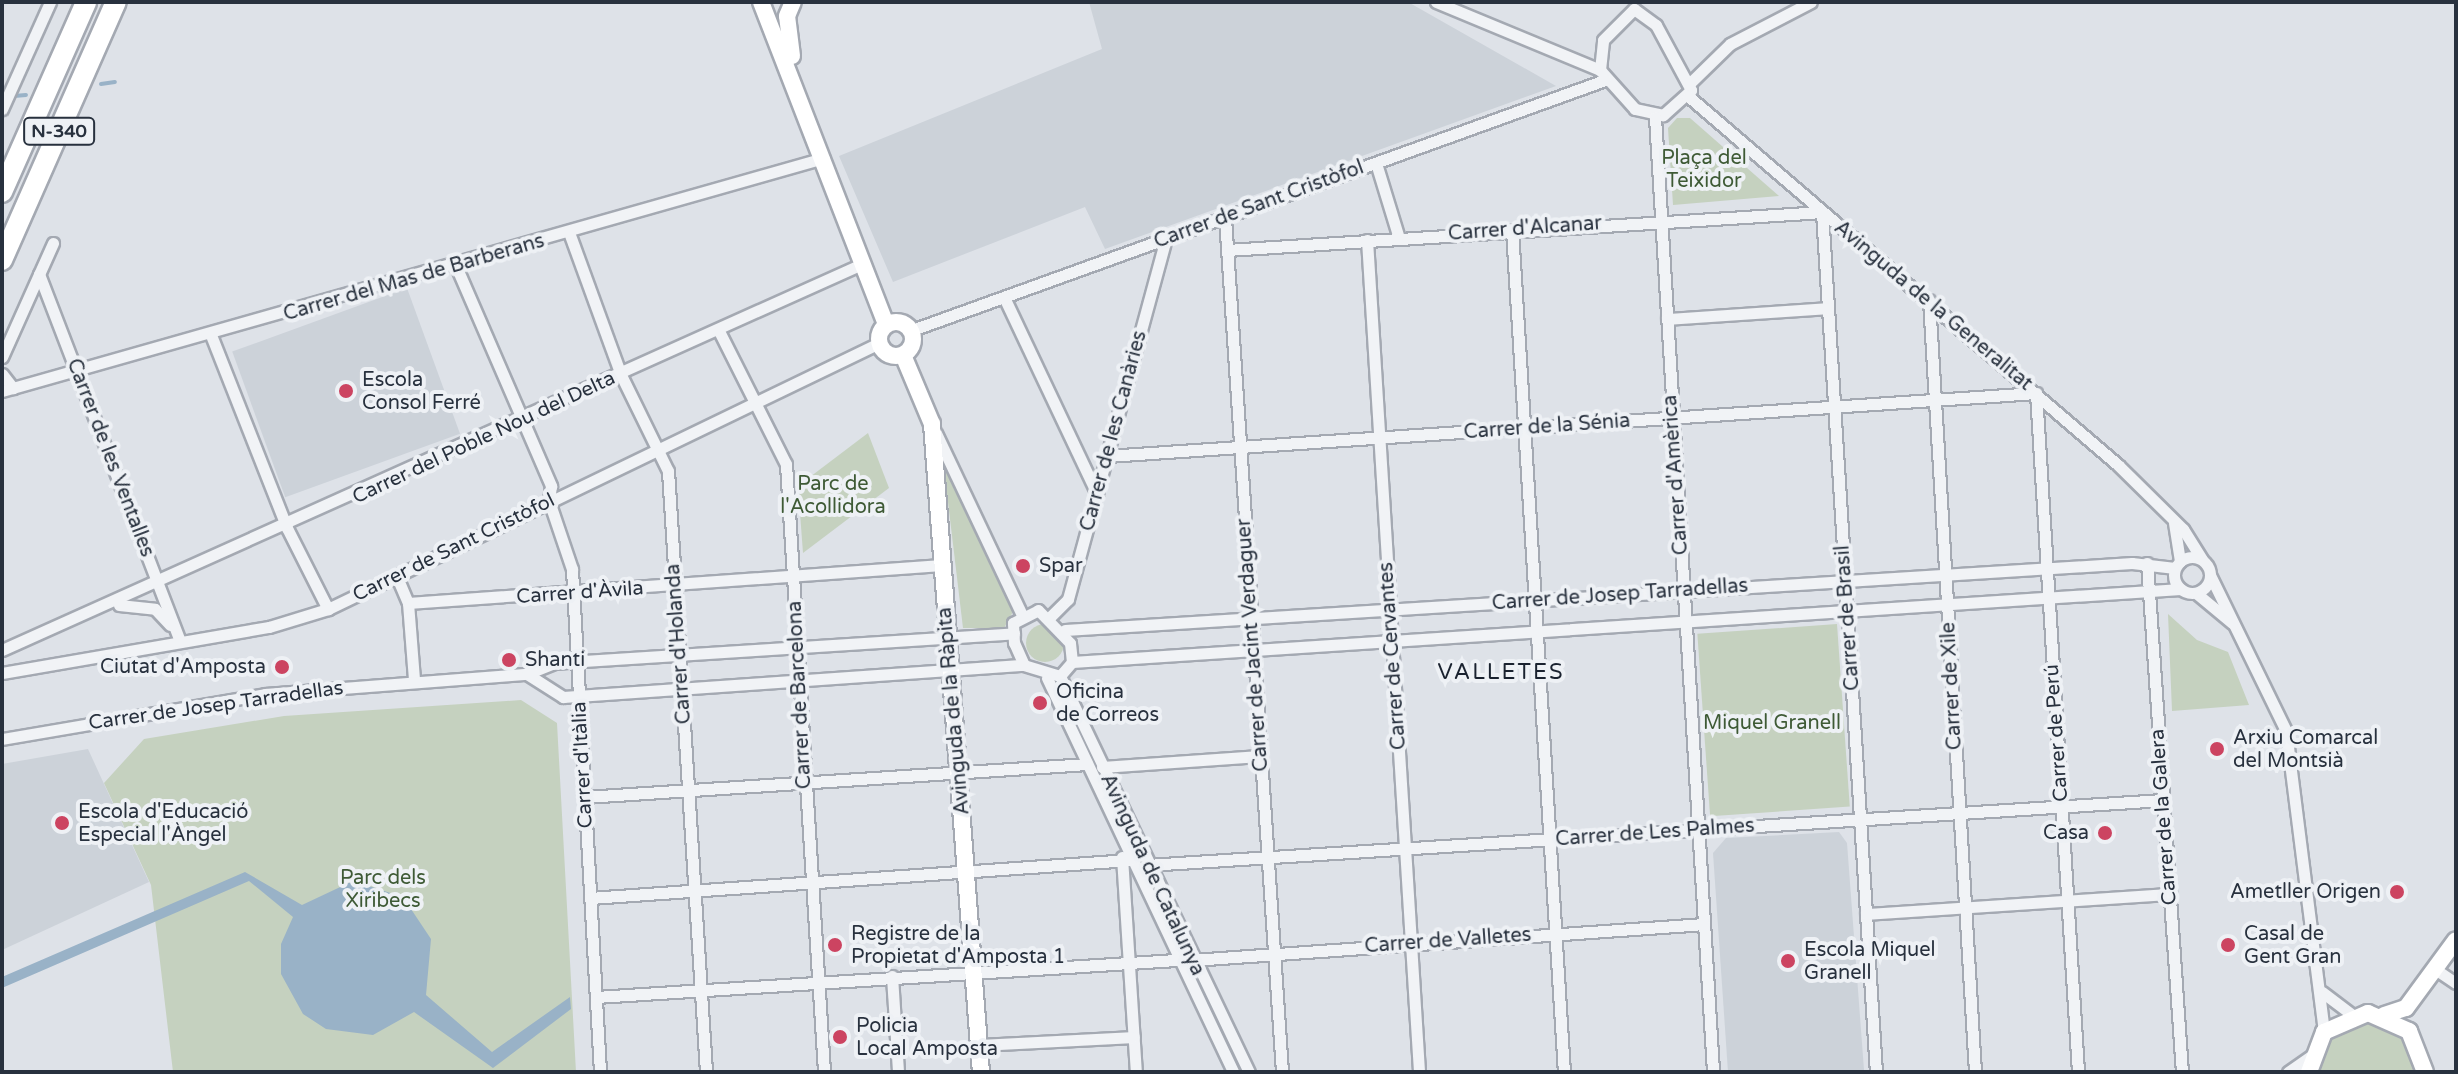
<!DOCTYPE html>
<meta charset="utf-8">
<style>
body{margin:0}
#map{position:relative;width:2458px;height:1074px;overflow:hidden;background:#dee2e8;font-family:"Varela Round",sans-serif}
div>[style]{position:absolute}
.built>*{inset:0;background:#ccd2d9;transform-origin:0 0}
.green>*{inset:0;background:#c5d1bf;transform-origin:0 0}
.round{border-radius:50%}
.water>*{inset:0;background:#99b2c7}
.stream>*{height:4px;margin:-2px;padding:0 2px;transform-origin:2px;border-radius:2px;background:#99b2c7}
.roads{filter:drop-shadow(2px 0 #a4a9b2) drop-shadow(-2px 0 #a4a9b2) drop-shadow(0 2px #a4a9b2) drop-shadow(0 -2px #a4a9b2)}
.street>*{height:11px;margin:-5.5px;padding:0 5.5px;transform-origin:5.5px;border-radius:5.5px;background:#f1f3f6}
.street>.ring{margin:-5.5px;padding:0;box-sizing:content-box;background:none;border:11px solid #f1f3f6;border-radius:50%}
.secondary>*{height:16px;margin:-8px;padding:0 8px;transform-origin:8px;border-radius:8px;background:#fff}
.secondary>.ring{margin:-8px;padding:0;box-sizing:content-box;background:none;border:16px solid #fff;border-radius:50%}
.highway>*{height:20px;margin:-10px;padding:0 10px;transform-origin:10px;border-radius:10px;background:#fff}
.dots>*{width:22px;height:22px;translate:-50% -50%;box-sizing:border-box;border:4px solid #eef1f5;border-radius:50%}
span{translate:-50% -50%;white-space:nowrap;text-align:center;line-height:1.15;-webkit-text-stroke:8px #eef1f5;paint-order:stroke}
.shield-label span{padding:2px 6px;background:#eef1f5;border:2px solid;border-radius:6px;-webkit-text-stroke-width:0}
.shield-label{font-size:18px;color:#28313e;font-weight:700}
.park-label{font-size:20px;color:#3e5a35}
.street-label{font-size:20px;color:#28313e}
.poi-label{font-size:20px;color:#28313e}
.left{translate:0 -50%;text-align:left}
.right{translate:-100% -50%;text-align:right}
.neighbourhood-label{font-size:22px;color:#1a222f;letter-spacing:2px}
.frame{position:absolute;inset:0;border:4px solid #28313e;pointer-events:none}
</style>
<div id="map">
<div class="built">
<i style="clip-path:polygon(1089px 2px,1408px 2px,1556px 86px,1105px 249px,1085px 207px,893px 282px,839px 156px,1102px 49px)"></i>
<i style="left:407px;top:288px;width:155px;height:186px;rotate:70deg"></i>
<i style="clip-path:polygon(88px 749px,149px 882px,2px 950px,2px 764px)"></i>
<i style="clip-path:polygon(1839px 832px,1847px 843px,1864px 1070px,1728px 1072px,1713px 853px,1726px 838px)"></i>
</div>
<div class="green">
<i style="clip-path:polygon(1677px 118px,1690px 118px,1779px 196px,1673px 205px,1668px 128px)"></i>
<i style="clip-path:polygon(868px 433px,889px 488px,803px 553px,798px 486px)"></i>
<i style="clip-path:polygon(943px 460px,1014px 610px,1004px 628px,963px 628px)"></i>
<i style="clip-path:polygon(2168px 614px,2197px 640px,2228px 652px,2249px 705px,2172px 711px)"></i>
<i style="left:1837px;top:624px;width:183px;height:140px;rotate:86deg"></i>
<i class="round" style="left:1026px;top:624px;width:38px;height:38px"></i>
<i style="clip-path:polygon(521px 700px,557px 723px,576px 1072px,173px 1072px,151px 885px,104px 783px,144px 739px,284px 716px)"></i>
<i style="clip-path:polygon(2376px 1019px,2404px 1036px,2417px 1072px,2315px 1072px,2334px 1030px)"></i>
</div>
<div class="water">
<i style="clip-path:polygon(245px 872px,302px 905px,353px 881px,403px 897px,431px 939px,426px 995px,492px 1052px,570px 997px,571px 1009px,493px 1068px,414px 1012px,373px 1035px,326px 1029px,303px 1014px,281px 974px,281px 944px,293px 917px,249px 881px,2px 988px,2px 977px)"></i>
</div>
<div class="stream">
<i style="left:101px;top:84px;width:14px;rotate:-8deg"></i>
<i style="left:14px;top:96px;width:12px;rotate:-5deg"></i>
</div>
<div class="roads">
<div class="street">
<i style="left:1436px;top:2px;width:178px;rotate:22.5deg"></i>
<i style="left:1634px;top:9px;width:27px;rotate:36deg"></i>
<i style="left:1656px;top:25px;width:74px;rotate:61.7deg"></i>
<i style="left:1691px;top:90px;width:38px;rotate:138deg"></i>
<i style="left:1663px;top:115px;width:29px;rotate:-168deg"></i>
<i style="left:1635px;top:109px;width:52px;rotate:-131.9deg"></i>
<i style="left:1600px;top:70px;width:30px;rotate:-84deg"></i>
<i style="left:1603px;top:40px;width:44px;rotate:-45deg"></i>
<i style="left:1689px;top:84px;width:57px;rotate:-44.3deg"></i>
<i style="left:1730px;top:44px;width:91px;rotate:-27.4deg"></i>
<i style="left:1688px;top:96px;width:567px;rotate:40.63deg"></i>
<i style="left:2118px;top:465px;width:91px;rotate:44.6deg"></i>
<i style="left:2183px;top:529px;width:36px;rotate:58deg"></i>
<i style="left:2px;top:109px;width:117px;rotate:-65.8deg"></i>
<i style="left:1655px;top:117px;width:957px;rotate:86.52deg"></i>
<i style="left:1376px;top:163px;width:78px;rotate:73deg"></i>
<i style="left:1225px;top:218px;width:856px;rotate:86.18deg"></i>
<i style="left:1512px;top:230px;width:844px;rotate:86.47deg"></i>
<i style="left:570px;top:235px;width:149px;rotate:70deg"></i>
<i style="left:621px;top:375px;width:107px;rotate:63.9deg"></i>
<i style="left:668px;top:471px;width:602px;rotate:86.38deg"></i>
<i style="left:1367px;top:240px;width:834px;rotate:86.42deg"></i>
<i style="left:1227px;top:250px;width:596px;rotate:-3.65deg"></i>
<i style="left:1822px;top:212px;width:862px;rotate:86.41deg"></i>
<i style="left:456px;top:266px;width:240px;rotate:66.6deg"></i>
<i style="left:551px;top:486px;width:15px;rotate:98deg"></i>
<i style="left:549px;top:501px;width:72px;rotate:71.3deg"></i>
<i style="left:572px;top:569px;width:504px;rotate:86.81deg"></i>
<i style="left:39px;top:274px;width:394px;rotate:69deg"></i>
<i style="left:1004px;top:297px;width:218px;rotate:64.7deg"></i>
<i style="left:1929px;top:300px;width:773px;rotate:86.59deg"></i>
<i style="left:1667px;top:319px;width:161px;rotate:-3.9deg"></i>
<i style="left:912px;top:330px;width:737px;rotate:-19.84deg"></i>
<i style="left:720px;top:333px;width:147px;rotate:63.3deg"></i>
<i style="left:786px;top:464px;width:609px;rotate:86.42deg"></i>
<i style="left:211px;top:335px;width:207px;rotate:68.5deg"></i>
<i style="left:287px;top:528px;width:91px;rotate:63.2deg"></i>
<i style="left:2px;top:357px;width:125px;rotate:-65.9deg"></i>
<i style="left:2px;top:374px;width:18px;rotate:52deg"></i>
<i style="left:2px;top:391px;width:854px;rotate:-15.83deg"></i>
<i style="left:936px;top:433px;width:199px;rotate:64.7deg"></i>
<i style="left:1107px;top:456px;width:931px;rotate:-3.88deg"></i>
<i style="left:2036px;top:393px;width:680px;rotate:86.46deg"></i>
<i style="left:2174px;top:523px;width:39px;rotate:81deg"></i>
<i class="ring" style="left:2174px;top:557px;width:25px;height:25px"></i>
<i style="left:2147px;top:563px;width:510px;rotate:86.07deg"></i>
<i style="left:2210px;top:575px;width:174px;rotate:64deg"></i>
<i style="left:2286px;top:731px;width:303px;rotate:82.8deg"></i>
<i style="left:397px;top:577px;width:28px;rotate:67deg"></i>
<i style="left:408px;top:603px;width:77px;rotate:85.5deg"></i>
<i style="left:2196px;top:593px;width:47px;rotate:39.8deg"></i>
<i style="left:408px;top:603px;width:535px;rotate:-4.07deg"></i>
<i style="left:119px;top:605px;width:36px;rotate:6deg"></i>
<i style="left:155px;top:609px;width:22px;rotate:47deg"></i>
<i style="left:1038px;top:610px;width:46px;rotate:45.9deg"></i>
<i style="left:1070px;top:643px;width:19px;rotate:84deg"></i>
<i style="left:1072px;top:662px;width:18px;rotate:131deg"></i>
<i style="left:1060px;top:676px;width:38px;rotate:-163deg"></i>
<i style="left:1024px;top:665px;width:24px;rotate:-114deg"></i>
<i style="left:1014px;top:643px;width:20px;rotate:-93deg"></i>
<i style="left:1013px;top:623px;width:28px;rotate:-27deg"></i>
<i style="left:1051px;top:616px;width:24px;rotate:-45deg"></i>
<i style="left:1068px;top:599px;width:373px;rotate:-74.8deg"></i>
<i style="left:1065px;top:630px;width:1069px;rotate:-3.59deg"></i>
<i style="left:2132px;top:563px;width:43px;rotate:6.6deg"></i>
<i style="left:2px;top:650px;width:945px;rotate:-24.18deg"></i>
<i style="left:1072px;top:662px;width:1111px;rotate:-3.77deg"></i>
<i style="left:2px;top:673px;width:271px;rotate:-9.8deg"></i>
<i style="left:269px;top:627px;width:62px;rotate:-17deg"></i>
<i style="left:328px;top:609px;width:612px;rotate:-25.77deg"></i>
<i style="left:527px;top:674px;width:43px;rotate:32.6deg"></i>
<i style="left:563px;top:697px;width:462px;rotate:-4deg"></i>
<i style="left:1060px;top:676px;width:439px;rotate:64.5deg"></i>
<i style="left:1047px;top:678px;width:436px;rotate:64.7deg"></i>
<i style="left:2px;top:739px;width:267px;rotate:-9.7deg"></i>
<i style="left:265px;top:694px;width:263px;rotate:-4.4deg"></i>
<i style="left:527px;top:674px;width:29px;rotate:-22deg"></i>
<i style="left:554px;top:663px;width:461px;rotate:-3.7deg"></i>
<i style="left:1102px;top:767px;width:158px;rotate:-4deg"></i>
<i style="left:585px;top:797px;width:503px;rotate:-3.76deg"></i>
<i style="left:1122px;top:857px;width:215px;rotate:86.3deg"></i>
<i style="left:1147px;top:865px;width:1018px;rotate:-3.66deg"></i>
<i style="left:590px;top:898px;width:541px;rotate:-4.03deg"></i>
<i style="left:1866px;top:914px;width:305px;rotate:-3.8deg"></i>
<i style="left:1192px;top:960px;width:513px;rotate:-4.02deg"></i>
<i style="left:2435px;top:969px;width:25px;rotate:34deg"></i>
<i style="left:892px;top:976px;width:96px;rotate:86.4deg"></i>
<i style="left:2322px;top:992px;width:38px;rotate:37deg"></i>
<i style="left:596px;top:997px;width:581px;rotate:-3.65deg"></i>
<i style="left:980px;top:1045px;width:154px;rotate:-3deg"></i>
<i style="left:2288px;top:1072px;width:28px;rotate:-35deg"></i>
</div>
<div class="secondary">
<i style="left:761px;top:2px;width:345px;rotate:68.8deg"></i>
<i style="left:792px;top:56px;width:40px;rotate:-97.1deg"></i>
<i style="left:787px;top:16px;width:15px;rotate:-67deg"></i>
<i class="ring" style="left:879px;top:322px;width:18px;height:18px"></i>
<i style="left:903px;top:355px;width:75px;rotate:67.2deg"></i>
<i style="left:932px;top:424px;width:650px;rotate:85.68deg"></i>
<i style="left:2384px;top:1015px;width:23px;rotate:-18deg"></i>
<i style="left:2406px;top:1008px;width:84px;rotate:-53.7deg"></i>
<i style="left:2309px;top:1072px;width:43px;rotate:-69.4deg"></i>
<i style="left:2324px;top:1032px;width:48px;rotate:-23.4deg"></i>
<i style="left:2368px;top:1013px;width:45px;rotate:23.7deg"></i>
<i style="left:2409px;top:1031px;width:44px;rotate:68.7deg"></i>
</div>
<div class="highway">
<i style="left:2px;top:192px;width:208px;rotate:-66.1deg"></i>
<i style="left:2px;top:260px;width:282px;rotate:-66.2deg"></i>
</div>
</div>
<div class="dots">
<i style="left:346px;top:391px;background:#cc4461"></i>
<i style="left:1023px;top:566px;background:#cc4461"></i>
<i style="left:509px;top:660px;background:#cc4461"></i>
<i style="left:282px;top:667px;background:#cc4461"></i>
<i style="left:1040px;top:703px;background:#cc4461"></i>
<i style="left:2217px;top:749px;background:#cc4461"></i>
<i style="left:62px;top:823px;background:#cc4461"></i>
<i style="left:2105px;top:833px;background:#cc4461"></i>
<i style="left:2397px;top:892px;background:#cc4461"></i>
<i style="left:835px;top:945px;background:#cc4461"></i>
<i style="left:2228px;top:945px;background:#cc4461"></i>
<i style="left:1788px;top:961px;background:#cc4461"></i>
<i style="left:840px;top:1037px;background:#cc4461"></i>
</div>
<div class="shield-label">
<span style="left:59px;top:131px">N-340</span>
</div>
<div class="park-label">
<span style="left:1704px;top:170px">Plaça del<br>Teixidor</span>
<span style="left:833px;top:496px">Parc de<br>l'Acollidora</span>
<span style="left:1772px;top:723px">Miquel Granell</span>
<span style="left:383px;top:890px">Parc dels<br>Xiribecs</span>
</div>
<div class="street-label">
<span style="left:1259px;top:205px;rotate:-20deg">Carrer de Sant Cristòfol</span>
<span style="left:1525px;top:229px;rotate:-4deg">Carrer d'Alcanar</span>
<span style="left:414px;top:278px;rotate:-16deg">Carrer del Mas de Barberans</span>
<span style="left:1933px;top:306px;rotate:40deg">Avinguda de la Generalitat</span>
<span style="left:1547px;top:427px;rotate:-4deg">Carrer de la Sénia</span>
<span style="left:1114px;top:431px;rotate:-75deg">Carrer de les Canàries</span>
<span style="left:484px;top:438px;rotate:-25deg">Carrer del Poble Nou del Delta</span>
<span style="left:110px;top:458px;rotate:69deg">Carrer de les Ventalles</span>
<span style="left:1676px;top:475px;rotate:-94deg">Carrer d'Amèrica</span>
<span style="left:454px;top:548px;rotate:-26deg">Carrer de Sant Cristòfol</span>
<span style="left:580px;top:593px;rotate:-4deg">Carrer d'Àvila</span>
<span style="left:1620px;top:595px;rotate:-4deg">Carrer de Josep Tarradellas</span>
<span style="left:1848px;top:618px;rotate:-94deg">Carrer de Brasil</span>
<span style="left:679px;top:644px;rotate:-94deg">Carrer d'Holanda</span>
<span style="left:1253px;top:645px;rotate:-94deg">Carrer de Jacint Verdaguer</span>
<span style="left:1393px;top:656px;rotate:-94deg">Carrer de Cervantes</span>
<span style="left:1952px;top:686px;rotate:-93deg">Carrer de Xile</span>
<span style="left:800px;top:695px;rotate:-93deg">Carrer de Barcelona</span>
<span style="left:216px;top:706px;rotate:-8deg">Carrer de Josep Tarradellas</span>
<span style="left:954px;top:711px;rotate:-95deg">Avinguda de la Ràpita</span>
<span style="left:2057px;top:733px;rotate:-94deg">Carrer de Perú</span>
<span style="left:583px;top:765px;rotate:-93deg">Carrer d'Itàlia</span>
<span style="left:2164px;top:817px;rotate:-94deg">Carrer de la Galera</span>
<span style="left:1655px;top:833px;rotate:-4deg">Carrer de Les Palmes</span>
<span style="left:1152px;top:875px;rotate:65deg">Avinguda de Catalunya</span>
<span style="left:1448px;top:941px;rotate:-4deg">Carrer de Valletes</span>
</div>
<div class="poi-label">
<span class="left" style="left:362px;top:392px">Escola<br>Consol Ferré</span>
<span class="left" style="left:1039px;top:566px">Spar</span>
<span class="left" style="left:525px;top:660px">Shanti</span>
<span class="right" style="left:266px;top:667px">Ciutat d'Amposta</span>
<span class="left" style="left:1056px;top:704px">Oficina<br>de Correos</span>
<span class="left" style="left:2233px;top:750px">Arxiu Comarcal<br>del Montsià</span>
<span class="left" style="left:78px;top:824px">Escola d'Educació<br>Especial l'Àngel</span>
<span class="right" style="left:2089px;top:833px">Casa</span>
<span class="right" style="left:2381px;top:892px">Ametller Origen</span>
<span class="left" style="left:851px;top:946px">Registre de la<br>Propietat d'Amposta 1</span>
<span class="left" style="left:2244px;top:946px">Casal de<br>Gent Gran</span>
<span class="left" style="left:1804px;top:962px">Escola Miquel<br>Granell</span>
<span class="left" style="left:856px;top:1038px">Policia<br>Local Amposta</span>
</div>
<div class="neighbourhood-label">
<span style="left:1501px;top:673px">VALLETES</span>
</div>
<div class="frame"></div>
</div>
